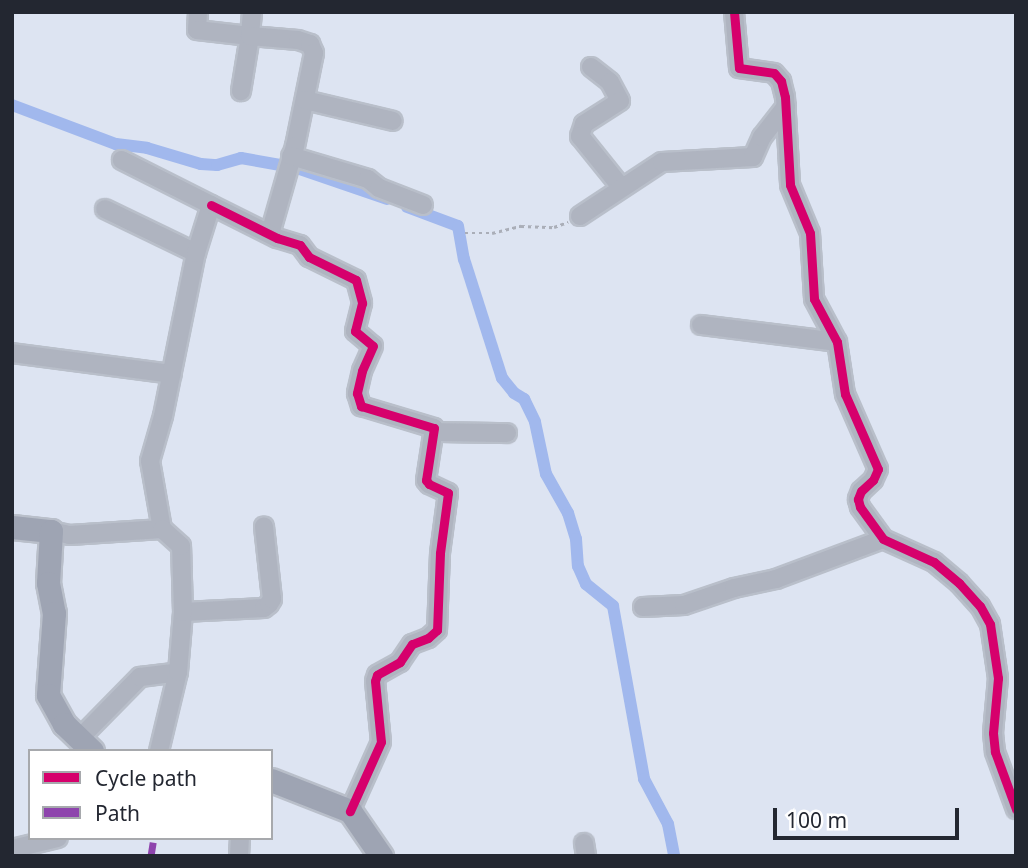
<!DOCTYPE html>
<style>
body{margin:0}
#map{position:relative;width:1028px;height:868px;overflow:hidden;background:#dde4f2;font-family:"Noto Sans",sans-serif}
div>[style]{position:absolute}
.canal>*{height:12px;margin:-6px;padding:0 6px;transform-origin:6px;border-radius:6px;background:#a1b8ed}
.path>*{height:2.5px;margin-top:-1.25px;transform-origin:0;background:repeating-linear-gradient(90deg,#aaaeb8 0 3.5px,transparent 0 7px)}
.roads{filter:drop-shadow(2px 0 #b9bfca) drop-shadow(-2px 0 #b9bfca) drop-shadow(0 2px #b9bfca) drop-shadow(0 -2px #b9bfca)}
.minor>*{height:18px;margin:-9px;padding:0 9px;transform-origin:9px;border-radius:9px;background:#afb4c0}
.major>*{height:23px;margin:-11.5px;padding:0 11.5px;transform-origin:11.5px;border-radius:11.5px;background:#9ea4b3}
.quiet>*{height:7px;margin-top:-3.5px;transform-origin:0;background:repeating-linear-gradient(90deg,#8e44ad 0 14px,transparent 0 21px)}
.cycleway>*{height:9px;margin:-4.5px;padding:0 4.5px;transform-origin:4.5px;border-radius:4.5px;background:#d6006c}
span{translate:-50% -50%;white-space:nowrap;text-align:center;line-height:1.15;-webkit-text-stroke:6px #fff;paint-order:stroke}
.frame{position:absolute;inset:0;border:14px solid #232731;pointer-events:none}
.legend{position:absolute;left:28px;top:749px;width:245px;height:91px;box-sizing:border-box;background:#fff;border:2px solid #a7a9ad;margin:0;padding:9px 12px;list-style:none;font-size:21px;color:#232731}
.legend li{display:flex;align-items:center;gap:14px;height:35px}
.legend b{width:35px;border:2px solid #a7a9ad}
.scale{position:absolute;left:773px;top:808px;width:186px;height:32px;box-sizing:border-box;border:4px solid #232731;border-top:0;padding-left:9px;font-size:21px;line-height:24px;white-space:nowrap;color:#232731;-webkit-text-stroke:5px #fff;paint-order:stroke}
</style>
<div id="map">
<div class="canal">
<i style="left:12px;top:105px;width:111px;rotate:20.6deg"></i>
<i style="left:116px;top:144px;width:31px;rotate:7deg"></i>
<i style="left:147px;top:148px;width:56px;rotate:16.5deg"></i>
<i style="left:201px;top:164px;width:16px;rotate:4deg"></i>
<i style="left:217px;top:165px;width:25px;rotate:-16deg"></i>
<i style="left:241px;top:158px;width:57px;rotate:10.1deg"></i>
<i style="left:297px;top:168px;width:95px;rotate:19deg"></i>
<i style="left:407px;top:207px;width:54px;rotate:20.4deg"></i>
<i style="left:458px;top:226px;width:34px;rotate:80deg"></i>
<i style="left:464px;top:259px;width:125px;rotate:72.3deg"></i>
<i style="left:502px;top:378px;width:19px;rotate:51deg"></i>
<i style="left:514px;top:393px;width:12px;rotate:31deg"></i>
<i style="left:524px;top:399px;width:25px;rotate:64deg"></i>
<i style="left:535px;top:422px;width:53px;rotate:78.1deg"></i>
<i style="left:546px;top:474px;width:45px;rotate:60.6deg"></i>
<i style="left:568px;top:513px;width:27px;rotate:73deg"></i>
<i style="left:576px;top:539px;width:27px;rotate:86deg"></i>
<i style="left:578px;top:566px;width:20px;rotate:66deg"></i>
<i style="left:586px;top:584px;width:35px;rotate:39deg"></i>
<i style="left:613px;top:606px;width:176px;rotate:79.8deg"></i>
<i style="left:644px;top:779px;width:51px;rotate:61.9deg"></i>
<i style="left:668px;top:824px;width:33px;rotate:79deg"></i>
</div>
<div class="path">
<i style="left:465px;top:233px;width:27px"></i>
<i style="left:492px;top:233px;width:30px;rotate:-14deg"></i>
<i style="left:521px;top:226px;width:33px;rotate:2deg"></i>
<i style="left:554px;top:227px;width:15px;rotate:-20deg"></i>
</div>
<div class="roads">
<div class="minor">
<i style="left:198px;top:12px;width:18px;rotate:93deg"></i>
<i style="left:197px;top:30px;width:53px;rotate:6.5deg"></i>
<i style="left:250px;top:36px;width:56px;rotate:99.3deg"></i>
<i style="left:252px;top:12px;width:24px;rotate:95deg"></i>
<i style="left:250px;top:36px;width:48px;rotate:4.8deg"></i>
<i style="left:298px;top:40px;width:13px;rotate:18deg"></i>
<i style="left:310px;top:44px;width:10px;rotate:66deg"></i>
<i style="left:314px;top:53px;width:95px;rotate:101.5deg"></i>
<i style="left:295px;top:146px;width:91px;rotate:105.9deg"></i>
<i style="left:734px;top:12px;width:56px;rotate:84.9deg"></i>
<i style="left:739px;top:68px;width:35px;rotate:8deg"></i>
<i style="left:774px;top:73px;width:11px;rotate:49deg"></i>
<i style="left:781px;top:81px;width:16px;rotate:76deg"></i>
<i style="left:785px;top:97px;width:88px;rotate:86.7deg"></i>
<i style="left:790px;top:185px;width:52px;rotate:67.4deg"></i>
<i style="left:810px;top:233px;width:66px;rotate:86.5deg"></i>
<i style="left:814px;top:299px;width:49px;rotate:61.9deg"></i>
<i style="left:837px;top:342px;width:53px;rotate:81.3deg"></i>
<i style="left:845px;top:394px;width:82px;rotate:66.3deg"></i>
<i style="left:878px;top:469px;width:12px;rotate:114deg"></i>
<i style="left:873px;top:480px;width:16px;rotate:137deg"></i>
<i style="left:861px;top:491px;width:9px;rotate:111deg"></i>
<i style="left:858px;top:499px;width:8px;rotate:76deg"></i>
<i style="left:860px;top:507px;width:39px;rotate:54deg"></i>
<i style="left:883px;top:539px;width:56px;rotate:24.3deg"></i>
<i style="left:934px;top:562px;width:33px;rotate:40deg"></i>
<i style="left:959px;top:583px;width:31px;rotate:48deg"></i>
<i style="left:980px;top:606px;width:21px;rotate:61deg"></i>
<i style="left:990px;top:624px;width:55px;rotate:81.6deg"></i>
<i style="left:998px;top:678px;width:55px;rotate:95.2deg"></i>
<i style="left:993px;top:733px;width:19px;rotate:84deg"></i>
<i style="left:995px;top:752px;width:61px;rotate:69.8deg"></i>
<i style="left:591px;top:67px;width:24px;rotate:38deg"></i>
<i style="left:610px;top:82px;width:21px;rotate:62deg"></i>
<i style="left:620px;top:101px;width:43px;rotate:147.4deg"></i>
<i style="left:584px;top:124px;width:13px;rotate:108deg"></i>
<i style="left:580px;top:136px;width:65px;rotate:51.2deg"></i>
<i style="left:305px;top:100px;width:90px;rotate:13.4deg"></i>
<i style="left:291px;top:156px;width:80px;rotate:16.6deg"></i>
<i style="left:368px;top:179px;width:14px;rotate:39deg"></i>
<i style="left:379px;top:188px;width:47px;rotate:21.1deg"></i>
<i style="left:211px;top:205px;width:74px;rotate:26.6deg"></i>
<i style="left:277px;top:238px;width:24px;rotate:17deg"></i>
<i style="left:300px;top:245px;width:15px;rotate:53deg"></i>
<i style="left:309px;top:257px;width:52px;rotate:26.1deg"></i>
<i style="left:356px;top:280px;width:24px;rotate:75deg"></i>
<i style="left:362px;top:303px;width:29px;rotate:104deg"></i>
<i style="left:355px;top:331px;width:23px;rotate:40deg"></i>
<i style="left:373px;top:346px;width:27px;rotate:114deg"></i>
<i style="left:362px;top:371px;width:23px;rotate:103deg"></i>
<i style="left:357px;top:393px;width:14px;rotate:73deg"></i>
<i style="left:361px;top:406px;width:76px;rotate:16.8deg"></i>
<i style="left:434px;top:428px;width:53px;rotate:98.7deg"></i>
<i style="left:426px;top:480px;width:5px;rotate:53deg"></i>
<i style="left:429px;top:484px;width:21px;rotate:25deg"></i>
<i style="left:448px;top:493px;width:61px;rotate:97.6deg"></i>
<i style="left:440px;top:553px;width:77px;rotate:92.2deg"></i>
<i style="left:437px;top:630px;width:12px;rotate:138deg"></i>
<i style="left:428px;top:638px;width:17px;rotate:159deg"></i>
<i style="left:412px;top:644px;width:22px;rotate:124deg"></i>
<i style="left:400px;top:662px;width:26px;rotate:151deg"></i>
<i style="left:377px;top:675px;width:6px;rotate:108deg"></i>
<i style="left:375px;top:681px;width:61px;rotate:84.4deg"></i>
<i style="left:381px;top:742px;width:76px;rotate:114.2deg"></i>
<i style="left:105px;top:209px;width:101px;rotate:25.8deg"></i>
<i style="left:580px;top:216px;width:98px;rotate:-33.4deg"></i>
<i style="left:662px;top:162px;width:91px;rotate:-3.1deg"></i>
<i style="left:753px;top:157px;width:22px;rotate:-66deg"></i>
<i style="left:762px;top:137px;width:39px;rotate:-52deg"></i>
<i style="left:701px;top:325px;width:137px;rotate:7.1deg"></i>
<i style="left:12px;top:353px;width:161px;rotate:7.5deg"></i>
<i style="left:434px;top:432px;width:73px;rotate:0.8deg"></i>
<i style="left:51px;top:531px;width:19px;rotate:12deg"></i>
<i style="left:70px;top:535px;width:92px;rotate:-3.7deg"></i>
<i style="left:162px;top:529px;width:69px;rotate:-100deg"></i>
<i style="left:150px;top:461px;width:47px;rotate:-73.9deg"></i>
<i style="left:163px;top:416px;width:166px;rotate:-78.6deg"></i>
<i style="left:196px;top:253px;width:50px;rotate:-72.6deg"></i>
<i style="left:211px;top:205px;width:100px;rotate:-153.2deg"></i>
<i style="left:643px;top:607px;width:41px;rotate:-2.8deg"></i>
<i style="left:684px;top:605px;width:53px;rotate:-18.8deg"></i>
<i style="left:734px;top:588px;width:43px;rotate:-12.1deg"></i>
<i style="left:776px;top:579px;width:114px;rotate:-20.5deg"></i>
<i style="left:183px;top:612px;width:81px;rotate:-2.8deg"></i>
<i style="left:264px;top:608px;width:6px;rotate:-39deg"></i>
<i style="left:269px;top:604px;width:6px;rotate:-59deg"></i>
<i style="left:272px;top:599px;width:73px;rotate:-96.3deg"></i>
<i style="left:80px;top:738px;width:86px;rotate:-45.5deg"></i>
<i style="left:140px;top:677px;width:38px;rotate:-7deg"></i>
<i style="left:159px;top:751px;width:81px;rotate:-76.5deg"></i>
<i style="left:178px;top:672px;width:60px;rotate:-85.2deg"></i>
<i style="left:183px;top:612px;width:66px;rotate:-91.7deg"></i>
<i style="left:181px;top:546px;width:25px;rotate:-138deg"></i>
<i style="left:584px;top:843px;width:13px;rotate:81deg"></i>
<i style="left:12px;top:849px;width:47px;rotate:-13.4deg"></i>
<i style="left:239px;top:856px;width:18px;rotate:-87deg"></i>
</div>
<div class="major">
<i style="left:12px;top:527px;width:39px;rotate:6deg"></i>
<i style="left:51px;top:531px;width:52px;rotate:93.3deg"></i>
<i style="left:48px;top:583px;width:31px;rotate:79deg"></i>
<i style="left:54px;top:613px;width:82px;rotate:94.2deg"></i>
<i style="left:48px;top:695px;width:33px;rotate:61deg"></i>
<i style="left:64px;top:724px;width:39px;rotate:44deg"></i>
<i style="left:271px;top:780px;width:85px;rotate:21.4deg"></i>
<i style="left:350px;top:811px;width:55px;rotate:55.4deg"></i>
</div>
</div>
<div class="quiet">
<i style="left:151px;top:856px;width:18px;rotate:-81deg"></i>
</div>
<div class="cycleway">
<i style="left:734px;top:12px;width:56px;rotate:84.9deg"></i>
<i style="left:739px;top:68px;width:35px;rotate:8deg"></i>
<i style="left:774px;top:73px;width:11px;rotate:49deg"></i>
<i style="left:781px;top:81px;width:16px;rotate:76deg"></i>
<i style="left:785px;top:97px;width:88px;rotate:86.7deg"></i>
<i style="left:790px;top:185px;width:52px;rotate:67.4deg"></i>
<i style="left:810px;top:233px;width:66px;rotate:86.5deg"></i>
<i style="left:814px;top:299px;width:49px;rotate:61.9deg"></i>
<i style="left:837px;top:342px;width:53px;rotate:81.3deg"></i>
<i style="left:845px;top:394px;width:82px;rotate:66.3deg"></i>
<i style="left:878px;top:469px;width:12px;rotate:114deg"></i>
<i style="left:873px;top:480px;width:16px;rotate:137deg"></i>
<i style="left:861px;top:491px;width:9px;rotate:111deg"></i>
<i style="left:858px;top:499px;width:8px;rotate:76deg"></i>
<i style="left:860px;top:507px;width:39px;rotate:54deg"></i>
<i style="left:883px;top:539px;width:56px;rotate:24.3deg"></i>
<i style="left:934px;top:562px;width:33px;rotate:40deg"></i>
<i style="left:959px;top:583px;width:31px;rotate:48deg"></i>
<i style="left:980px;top:606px;width:21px;rotate:61deg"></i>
<i style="left:990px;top:624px;width:55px;rotate:81.6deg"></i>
<i style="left:998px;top:678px;width:55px;rotate:95.2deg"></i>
<i style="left:993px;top:733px;width:19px;rotate:84deg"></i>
<i style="left:995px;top:752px;width:61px;rotate:69.8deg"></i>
<i style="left:211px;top:205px;width:74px;rotate:26.6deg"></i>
<i style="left:277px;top:238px;width:24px;rotate:17deg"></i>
<i style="left:300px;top:245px;width:15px;rotate:53deg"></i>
<i style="left:309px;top:257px;width:52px;rotate:26.1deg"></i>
<i style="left:356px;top:280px;width:24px;rotate:75deg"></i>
<i style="left:362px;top:303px;width:29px;rotate:104deg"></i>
<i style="left:355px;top:331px;width:23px;rotate:40deg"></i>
<i style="left:373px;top:346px;width:27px;rotate:114deg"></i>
<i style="left:362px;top:371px;width:23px;rotate:103deg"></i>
<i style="left:357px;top:393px;width:14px;rotate:73deg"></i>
<i style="left:361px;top:406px;width:76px;rotate:16.8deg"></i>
<i style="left:434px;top:428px;width:53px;rotate:98.7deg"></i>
<i style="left:426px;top:480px;width:5px;rotate:53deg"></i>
<i style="left:429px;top:484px;width:21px;rotate:25deg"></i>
<i style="left:448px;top:493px;width:61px;rotate:97.6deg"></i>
<i style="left:440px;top:553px;width:77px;rotate:92.2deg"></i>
<i style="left:437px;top:630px;width:12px;rotate:138deg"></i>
<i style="left:428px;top:638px;width:17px;rotate:159deg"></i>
<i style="left:412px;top:644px;width:22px;rotate:124deg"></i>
<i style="left:400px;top:662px;width:26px;rotate:151deg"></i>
<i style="left:377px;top:675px;width:6px;rotate:108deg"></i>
<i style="left:375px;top:681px;width:61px;rotate:84.4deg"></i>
<i style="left:381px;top:742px;width:76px;rotate:114.2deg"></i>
</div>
<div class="frame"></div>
<ul class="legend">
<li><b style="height:9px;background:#d6006c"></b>Cycle path</li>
<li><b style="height:9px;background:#8e44ad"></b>Path</li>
</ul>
<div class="scale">100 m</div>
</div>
